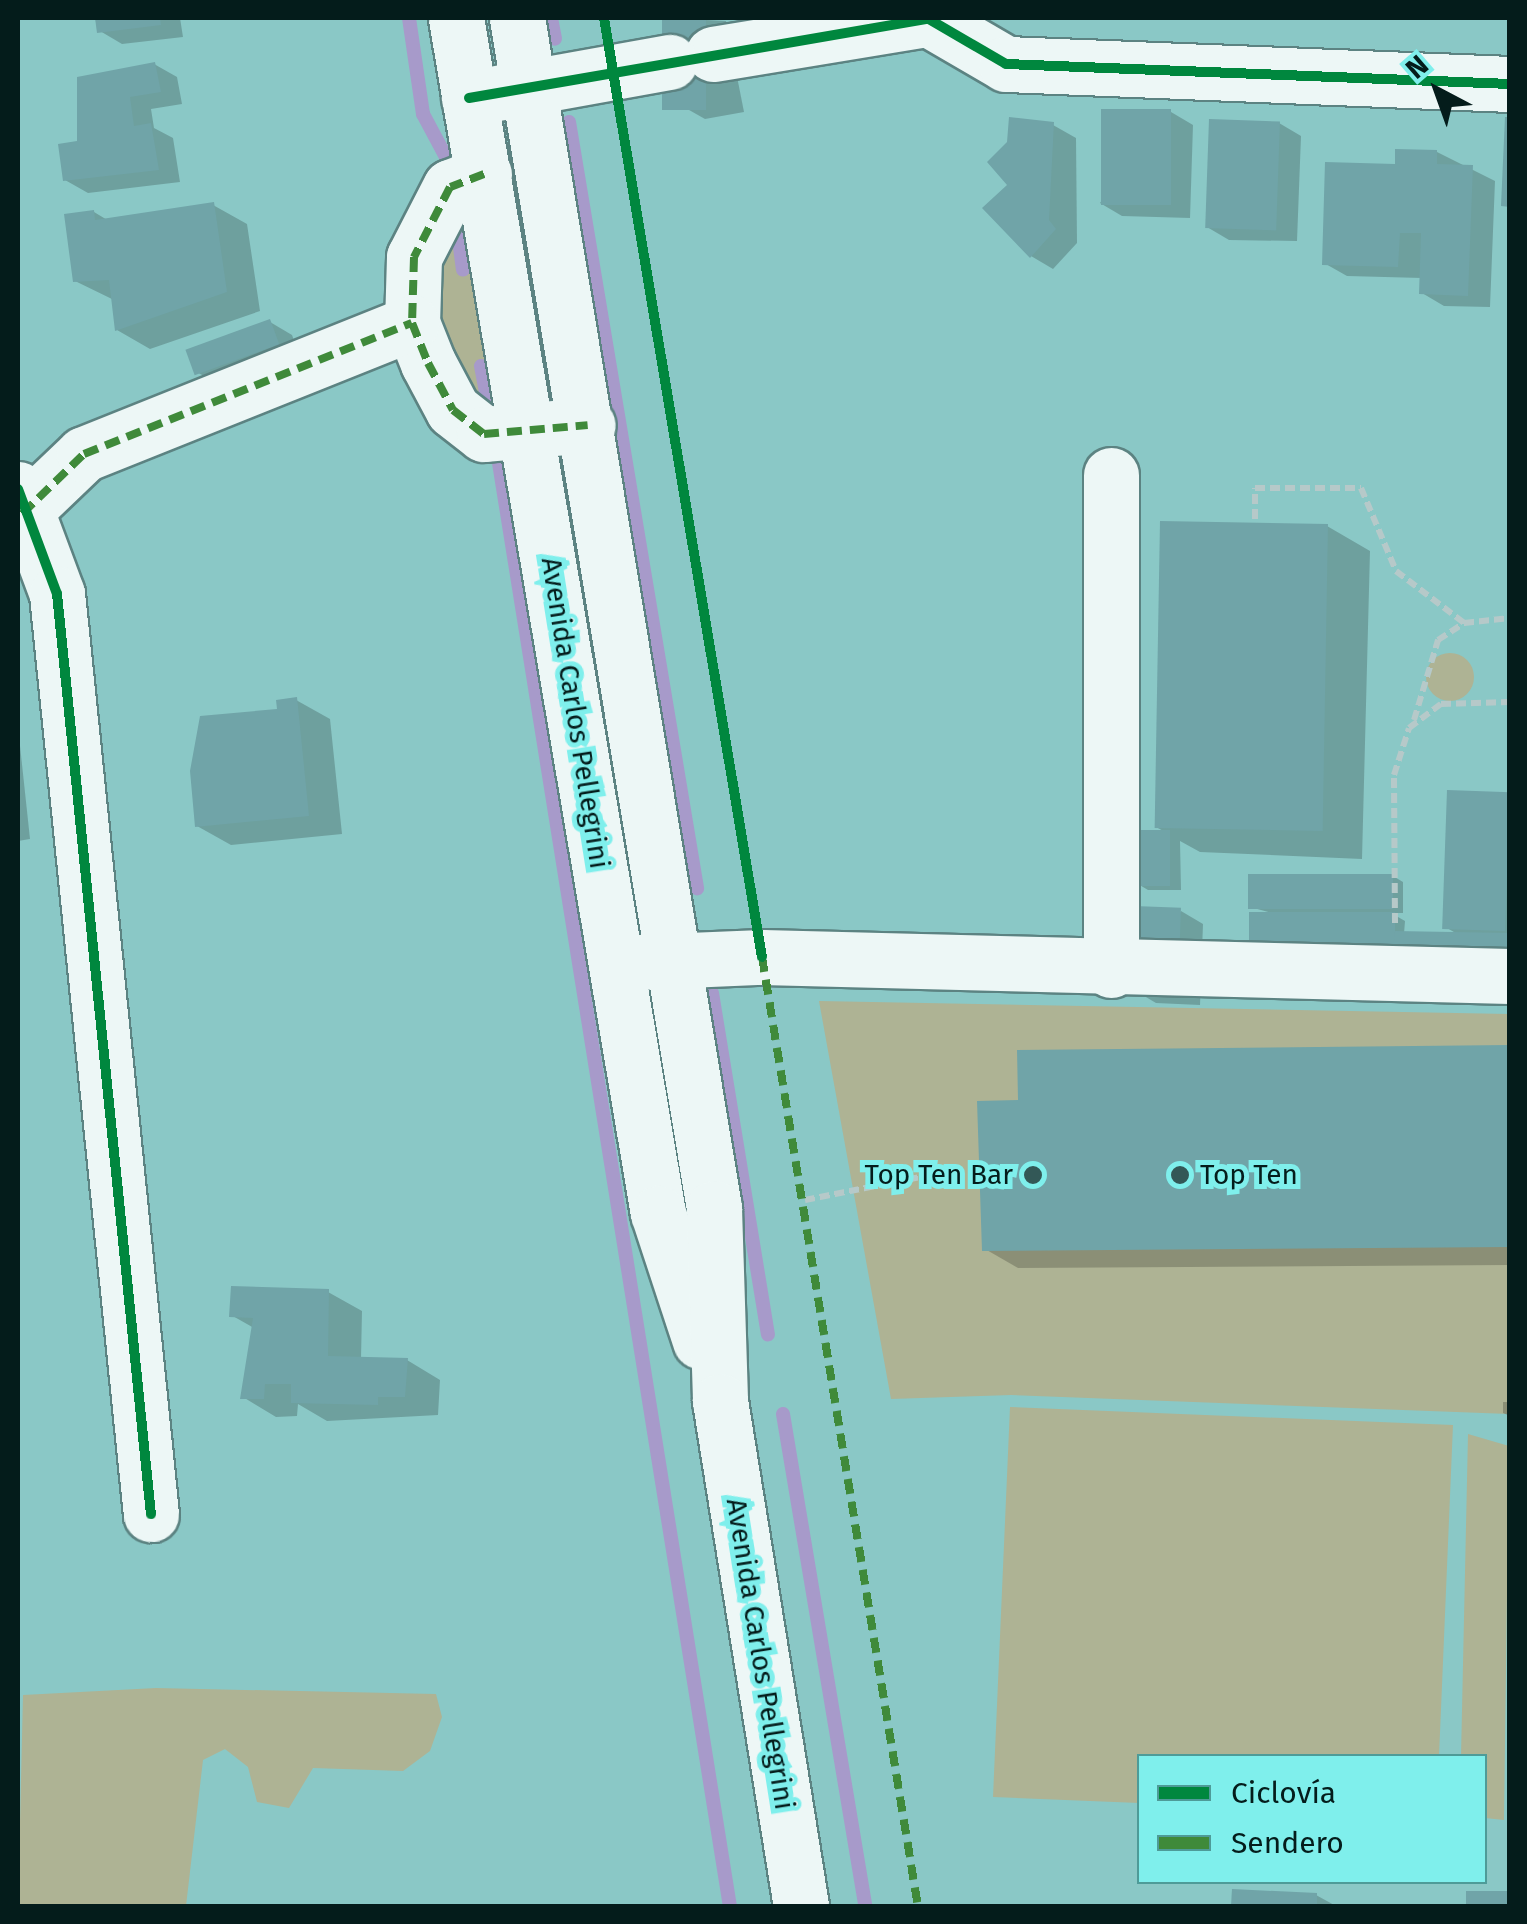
<!DOCTYPE html>
<meta charset="utf-8">
<style>
body{margin:0}
#map{position:relative;width:1527px;height:1924px;overflow:hidden;background:#8ac8c6;font-family:"Fira Sans",sans-serif}
div>[style]{position:absolute}
.green>*{inset:0;background:#aeb394}
.round{border-radius:50%}
.shadow>*{inset:0;background:#0003}
.stream>*{height:14px;margin:-7px;padding:0 7px;transform-origin:7px;border-radius:7px;background:#a79aca}
.building>*{inset:0;background:#70a4a8;transform-origin:0 0}
.path>*{height:6px;margin-top:-3px;transform-origin:0;background:repeating-linear-gradient(90deg,#b6c9c9 0 10px,transparent 0 15px)}
.roads{filter:drop-shadow(2px 0 #5c8382) drop-shadow(-2px 0 #5c8382) drop-shadow(0 2px #5c8382) drop-shadow(0 -2px #5c8382)}
.minor>*{height:55px;margin:-27.5px;padding:0 27.5px;transform-origin:27.5px;border-radius:27.5px;background:#edf7f6}
.major>*{height:55px;margin:-27.5px;padding:0 27.5px;transform-origin:27.5px;border-radius:27.5px;background:#edf7f6}
.quiet>*{height:8px;margin-top:-4px;transform-origin:0;background:repeating-linear-gradient(90deg,#3f8a3a 0 15px,transparent 0 23px)}
.cycleway>*{height:10px;margin:-5px;padding:0 5px;transform-origin:5px;border-radius:5px;background:#00873e}
.dots>*{width:28px;height:28px;translate:-50% -50%;box-sizing:border-box;border:5px solid #7fefec;border-radius:50%}
span{translate:-50% -50%;white-space:nowrap;text-align:center;line-height:1.15;-webkit-text-stroke:10px #7fefec;paint-order:stroke}
.street-label{font-size:28px;color:#041c1b}
.poi-label{font-size:28px;color:#041c1b}
.right{translate:-100% -50%;text-align:right}
.left{translate:0 -50%;text-align:left}
.frame{position:absolute;inset:0;border:20px solid #041c1b;pointer-events:none}
.legend{position:absolute;left:1137px;top:1754px;width:350px;height:130px;box-sizing:border-box;background:#7fefec;border:2px solid #4e9b98;margin:0;padding:12px 18px;list-style:none;font-size:30px;color:#041c1b}
.legend li{display:flex;align-items:center;gap:20px;height:50px}
.legend b{width:50px;border:2px solid #4e9b98}
.north{position:absolute;left:1387px;top:40px;width:100px;height:100px;-webkit-text-stroke:8px #7fefec;paint-order:stroke;rotate:319deg;font-size:28px;font-weight:700;line-height:40px;text-align:center;color:#041c1b}
.north::after{content:'';display:block;margin:auto;width:35px;height:45px;background:#041c1b;clip-path:polygon(50% 0,100% 100%,50% 72%,0 100%)}
</style>
<div id="map">
<div class="green">
<i style="clip-path:polygon(463px 218px,497px 407px,480px 410px,439px 325px,433px 245px)"></i>
<i class="round" style="left:1426px;top:653px;width:48px;height:48px"></i>
<i style="clip-path:polygon(819px 1001px,1509px 1014px,1509px 1414px,1011px 1395px,891px 1399px)"></i>
<i style="clip-path:polygon(1010px 1407px,1453px 1425px,1439px 1756px,1140px 1756px,1139px 1803px,993px 1797px)"></i>
<i style="clip-path:polygon(1468px 1434px,1509px 1446px,1504px 1820px,1485px 1818px,1484px 1756px,1461px 1756px)"></i>
<i style="clip-path:polygon(156px 1688px,436px 1694px,442px 1717px,430px 1751px,403px 1771px,313px 1768px,289px 1808px,257px 1802px,248px 1767px,225px 1749px,203px 1760px,186px 1906px,18px 1906px,23px 1695px)"></i>
</div>
<div class="shadow">
<i style="clip-path:polygon(99px 18px,180px 18px,183px 37px,122px 44px,100px 31px)"></i>
<i style="clip-path:polygon(665px 18px,726px 21px,744px 112px,705px 119px,682px 106px)"></i>
<i style="clip-path:polygon(154px 64px,177px 77px,182px 104px,151px 109px,154px 128px,173px 138px,180px 182px,88px 193px,65px 180px,80px 144px)"></i>
<i style="clip-path:polygon(1171px 112px,1193px 125px,1190px 218px,1122px 216px,1100px 203px)"></i>
<i style="clip-path:polygon(1279px 123px,1301px 136px,1297px 241px,1229px 240px,1207px 227px)"></i>
<i style="clip-path:polygon(1053px 125px,1076px 138px,1077px 243px,1053px 269px,1031px 256px,1011px 186px)"></i>
<i style="clip-path:polygon(1437px 152px,1495px 181px,1490px 307px,1444px 306px,1422px 293px,1422px 278px,1347px 276px,1324px 263px,1397px 166px)"></i>
<i style="clip-path:polygon(213px 205px,247px 224px,260px 311px,150px 349px,117px 330px,114px 300px,75px 281px,94px 212px,109px 221px)"></i>
<i style="clip-path:polygon(270px 322px,292px 335px,300px 357px,218px 384px,195px 371px)"></i>
<i style="clip-path:polygon(1327px 526px,1370px 551px,1362px 859px,1200px 852px,1180px 841px,1181px 890px,1148px 890px,1138px 884px,1167px 833px,1156px 827px)"></i>
<i style="clip-path:polygon(296px 700px,330px 719px,342px 834px,231px 845px,197px 826px)"></i>
<i style="clip-path:polygon(18px 727px,30px 839px,18px 841px)"></i>
<i style="clip-path:polygon(1510px 794px,1510px 977px,1250px 907px,1393px 876px,1403px 882px,1403px 913px,1391px 913px,1405px 921px,1404px 934px,1459px 935px,1447px 928px)"></i>
<i style="clip-path:polygon(1181px 911px,1203px 924px,1200px 1005px,1156px 1003px,1134px 990px)"></i>
<i style="clip-path:polygon(1510px 1047px,1510px 1265px,1018px 1268px,985px 1249px,1021px 1103px)"></i>
<i style="clip-path:polygon(328px 1292px,362px 1311px,361px 1359px,407px 1360px,440px 1380px,438px 1415px,327px 1421px,298px 1404px,297px 1416px,276px 1417px,243px 1397px,254px 1328px,231px 1315px)"></i>
<i style="clip-path:polygon(1503px 1402px,1510px 1402px,1510px 1416px,1503px 1413px)"></i>
<i style="clip-path:polygon(1234px 1892px,1316px 1895px,1336px 1906px,1234px 1906px)"></i>
</div>
<div class="stream">
<i style="left:409px;top:18px;width:97px;rotate:81.7deg"></i>
<i style="left:423px;top:114px;width:49px;rotate:61.9deg"></i>
<i style="left:551px;top:18px;width:21px;rotate:79deg"></i>
<i style="left:569px;top:122px;width:777px;rotate:80.51deg"></i>
<i style="left:457px;top:224px;width:46px;rotate:82.6deg"></i>
<i style="left:481px;top:366px;width:48px;rotate:79.2deg"></i>
<i style="left:499px;top:463px;width:1461px;rotate:80.91deg"></i>
<i style="left:712px;top:993px;width:346px;rotate:80.7deg"></i>
<i style="left:783px;top:1414px;width:499px;rotate:80.5deg"></i>
</div>
<div class="building">
<i style="clip-path:polygon(95px 18px,160px 18px,161px 25px,97px 33px)"></i>
<i style="left:662px;top:18px;width:44px;height:92px"></i>
<i style="clip-path:polygon(155px 62px,161px 92px,130px 97px,134px 126px,151px 123px,159px 170px,63px 181px,58px 144px,77px 141px,77px 77px)"></i>
<i style="left:1101px;top:109px;width:70px;height:96px"></i>
<i style="clip-path:polygon(1009px 117px,1054px 122px,1049px 220px,1056px 229px,1030px 258px,982px 208px,1007px 185px,987px 162px,1007px 142px)"></i>
<i style="clip-path:polygon(1505px 117px,1510px 117px,1510px 207px,1501px 206px)"></i>
<i style="left:1209px;top:119px;width:71px;height:109px;rotate:2deg"></i>
<i style="clip-path:polygon(1395px 149px,1437px 150px,1437px 164px,1473px 165px,1468px 296px,1419px 294px,1421px 233px,1400px 233px,1398px 267px,1322px 265px,1325px 162px,1395px 164px)"></i>
<i style="clip-path:polygon(214px 202px,227px 292px,115px 331px,109px 280px,73px 282px,64px 214px,94px 210px,95px 220px)"></i>
<i style="left:270px;top:319px;width:27px;height:90px;rotate:70deg"></i>
<i style="left:1160px;top:521px;width:168px;height:307px;rotate:1deg"></i>
<i style="clip-path:polygon(297px 697px,309px 816px,195px 827px,190px 771px,200px 716px,277px 709px,276px 700px)"></i>
<i style="left:1447px;top:790px;width:63px;height:139px;rotate:2deg"></i>
<i style="left:1135px;top:830px;width:35px;height:56px"></i>
<i style="left:1248px;top:874px;width:145px;height:35px"></i>
<i style="left:1134px;top:906px;width:47px;height:86px;rotate:2deg"></i>
<i style="left:1249px;top:912px;width:146px;height:35px"></i>
<i style="left:1395px;top:931px;width:115px;height:33px;rotate:1deg"></i>
<i style="clip-path:polygon(1510px 1045px,1510px 1247px,982px 1251px,977px 1101px,1018px 1100px,1017px 1050px)"></i>
<i style="clip-path:polygon(231px 1286px,329px 1289px,328px 1356px,408px 1358px,405px 1397px,378px 1397px,378px 1405px,291px 1403px,291px 1384px,265px 1384px,264px 1399px,240px 1399px,253px 1318px,229px 1317px)"></i>
<i style="clip-path:polygon(1232px 1889px,1317px 1893px,1317px 1906px,1231px 1906px)"></i>
<i style="left:1466px;top:1891px;width:41px;height:15px"></i>
</div>
<div class="path">
<i style="left:1255px;top:519px;width:31px;rotate:-90deg"></i>
<i style="left:1255px;top:488px;width:106px"></i>
<i style="left:1361px;top:488px;width:90px;rotate:67.1deg"></i>
<i style="left:1396px;top:571px;width:86px;rotate:37.4deg"></i>
<i style="left:1414px;top:720px;width:84px;rotate:-73.3deg"></i>
<i style="left:1438px;top:640px;width:31px;rotate:-33deg"></i>
<i style="left:1464px;top:623px;width:46px;rotate:-6.2deg"></i>
<i style="left:1395px;top:923px;width:148px;rotate:-90.4deg"></i>
<i style="left:1394px;top:775px;width:49px;rotate:-72.3deg"></i>
<i style="left:1409px;top:728px;width:40px;rotate:-37deg"></i>
<i style="left:1441px;top:704px;width:69px;rotate:-1.7deg"></i>
<i style="left:805px;top:1200px;width:133px;rotate:-11.3deg"></i>
</div>
<div class="roads">
<div class="minor">
<i style="left:927px;top:18px;width:91px;rotate:30.2deg"></i>
<i style="left:1006px;top:64px;width:504px;rotate:2.27deg"></i>
<i style="left:713px;top:54px;width:217px;rotate:-9.3deg"></i>
<i style="left:469px;top:98px;width:204px;rotate:-10.2deg"></i>
<i style="left:484px;top:174px;width:36px;rotate:159deg"></i>
<i style="left:450px;top:187px;width:79px;rotate:117.2deg"></i>
<i style="left:414px;top:257px;width:66px;rotate:91.7deg"></i>
<i style="left:412px;top:323px;width:43px;rotate:68.2deg"></i>
<i style="left:428px;top:363px;width:53px;rotate:62deg"></i>
<i style="left:453px;top:410px;width:39px;rotate:38deg"></i>
<i style="left:484px;top:434px;width:104px;rotate:-4.9deg"></i>
<i style="left:18px;top:489px;width:112px;rotate:69.6deg"></i>
<i style="left:57px;top:594px;width:925px;rotate:84.17deg"></i>
<i style="left:18px;top:517px;width:91px;rotate:-43.7deg"></i>
<i style="left:84px;top:454px;width:353px;rotate:-21.8deg"></i>
<i style="left:616px;top:963px;width:146px;rotate:-2.4deg"></i>
<i style="left:762px;top:957px;width:748px;rotate:1.46deg"></i>
<i style="left:1111px;top:970px;width:495px;rotate:-90deg"></i>
</div>
<div class="major">
<i style="left:456px;top:18px;width:1212px;rotate:80.41deg"></i>
<i style="left:658px;top:1213px;width:135px;rotate:71.8deg"></i>
<i style="left:517px;top:18px;width:1206px;rotate:80.6deg"></i>
<i style="left:714px;top:1208px;width:193px;rotate:88.2deg"></i>
<i style="left:720px;top:1401px;width:511px;rotate:80.89deg"></i>
</div>
</div>
<div class="quiet">
<i style="left:484px;top:174px;width:36px;rotate:159deg"></i>
<i style="left:450px;top:187px;width:79px;rotate:117.2deg"></i>
<i style="left:414px;top:257px;width:66px;rotate:91.7deg"></i>
<i style="left:412px;top:323px;width:43px;rotate:68.2deg"></i>
<i style="left:428px;top:363px;width:53px;rotate:62deg"></i>
<i style="left:453px;top:410px;width:39px;rotate:38deg"></i>
<i style="left:484px;top:434px;width:104px;rotate:-4.9deg"></i>
<i style="left:22px;top:514px;width:86px;rotate:-44.1deg"></i>
<i style="left:84px;top:454px;width:353px;rotate:-21.8deg"></i>
<i style="left:762px;top:957px;width:962px;rotate:80.67deg"></i>
</div>
<div class="cycleway">
<i style="left:604px;top:18px;width:952px;rotate:80.45deg"></i>
<i style="left:927px;top:18px;width:91px;rotate:30.2deg"></i>
<i style="left:1006px;top:64px;width:504px;rotate:2.27deg"></i>
<i style="left:469px;top:98px;width:465px;rotate:-9.8deg"></i>
<i style="left:18px;top:489px;width:112px;rotate:69.6deg"></i>
<i style="left:57px;top:594px;width:925px;rotate:84.17deg"></i>
</div>
<div class="dots">
<i style="left:1033px;top:1175px;background:#335857"></i>
<i style="left:1180px;top:1175px;background:#335857"></i>
</div>
<div class="street-label">
<span style="left:575px;top:713px;rotate:81deg">Avenida Carlos Pellegrini</span>
<span style="left:760px;top:1654px;rotate:81deg">Avenida Carlos Pellegrini</span>
</div>
<div class="poi-label">
<span class="right" style="left:1013px;top:1175px">Top Ten Bar</span>
<span class="left" style="left:1200px;top:1175px">Top Ten</span>
</div>
<div class="frame"></div>
<ul class="legend">
<li><b style="height:12px;background:#00873e"></b>Ciclovía</li>
<li><b style="height:12px;background:#3f8a3a"></b>Sendero</li>
</ul>
<div class="north">N</div>
</div>
